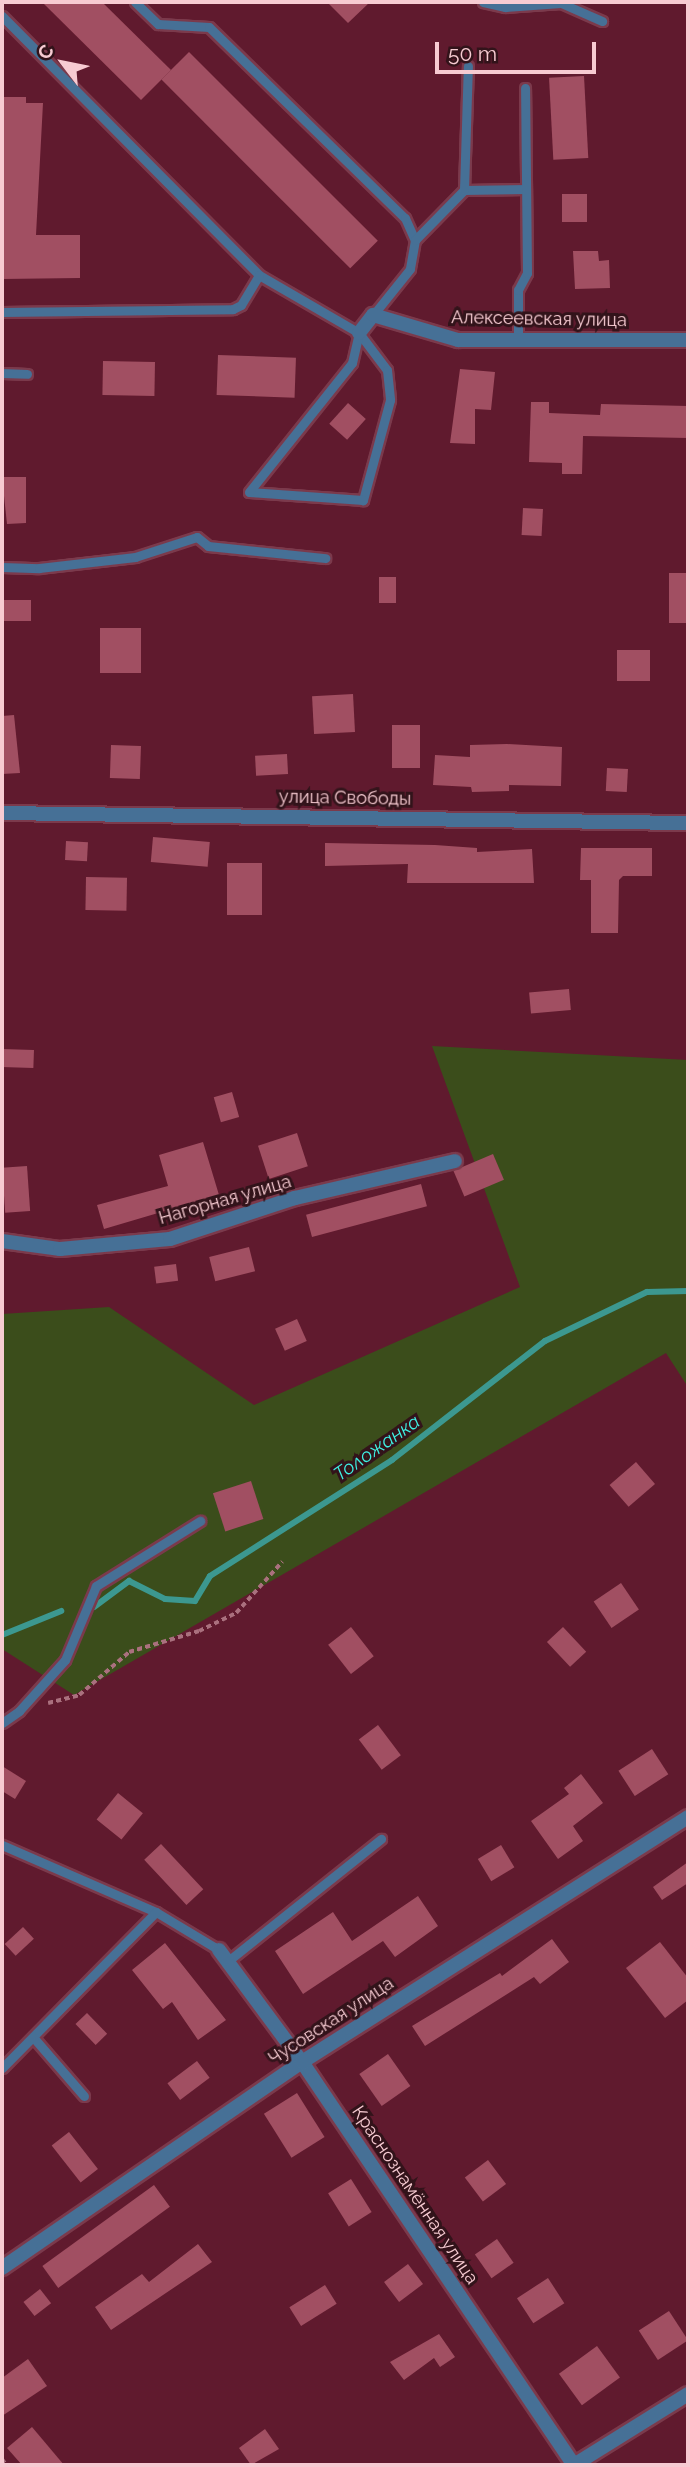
<!DOCTYPE html>
<meta charset="utf-8">
<style>
body{margin:0}
#map{position:relative;width:690px;height:2467px;overflow:hidden;background:#601a2e;font-family:Raleway,sans-serif}
div>[style]{position:absolute}
.green>*{inset:0;background:#3b4d1b}
.stream>*{height:6px;margin:-3px;padding:0 3px;transform-origin:3px;border-radius:3px;background:#3c9890}
.building>*{inset:0;background:#a14f62;transform-origin:0 0}
.path>*{height:3.5px;margin-top:-1.75px;transform-origin:0;background:repeating-linear-gradient(90deg,#aa707e 0 5px,transparent 0 8.5px)}
.roads{filter:drop-shadow(2px 0 #7b3a4c) drop-shadow(-2px 0 #7b3a4c) drop-shadow(0 2px #7b3a4c) drop-shadow(0 -2px #7b3a4c)}
.service>*{height:9px;margin:-4.5px;padding:0 4.5px;transform-origin:4.5px;border-radius:4.5px;background:#467096}
.minor>*{height:14px;margin:-7px;padding:0 7px;transform-origin:7px;border-radius:7px;background:#467096}
span{translate:-50% -50%;white-space:nowrap;text-align:center;line-height:1.15;-webkit-text-stroke:6px #32131a;paint-order:stroke}
.street-label{font-size:18px;color:#f7cbd2}
.water-label{font-size:19px;color:#3ff1e3;font-style:italic}
.frame{position:absolute;inset:0;border:4px solid #f7cbd2;pointer-events:none}
.north{position:absolute;left:28px;top:28px;width:70px;height:70px;-webkit-text-stroke:5px #32131a;paint-order:stroke;rotate:302deg;font-size:19px;font-weight:700;line-height:28px;text-align:center;color:#f7cbd2}
.north::after{content:'';display:block;margin:auto;width:24px;height:32px;background:#f7cbd2;clip-path:polygon(50% 0,100% 100%,50% 72%,0 100%)}
.scale{position:absolute;left:435px;top:42px;width:161px;height:32px;box-sizing:border-box;border:4px solid #f7cbd2;border-top:0;padding-left:9px;font-size:21px;line-height:24px;white-space:nowrap;color:#f7cbd2;-webkit-text-stroke:5px #32131a;paint-order:stroke}
</style>
<div id="map">
<div class="green">
<i style="clip-path:polygon(432px 1046px,688px 1060px,688px 1387px,666px 1353px,74px 1695px,2px 1649px,2px 1314px,109px 1307px,254px 1405px,520px 1287px)"></i>
</div>
<div class="stream">
<i style="left:94px;top:1607px;width:44px;rotate:-36.6deg"></i>
<i style="left:129px;top:1581px;width:40px;rotate:26.6deg"></i>
<i style="left:165px;top:1599px;width:30px;rotate:4deg"></i>
<i style="left:195px;top:1601px;width:29px;rotate:-59deg"></i>
<i style="left:210px;top:1576px;width:216px;rotate:-32.5deg"></i>
<i style="left:392px;top:1460px;width:194px;rotate:-37.9deg"></i>
<i style="left:545px;top:1341px;width:113px;rotate:-25.7deg"></i>
<i style="left:647px;top:1292px;width:41px;rotate:-1.4deg"></i>
<i style="left:2px;top:1635px;width:64px;rotate:-22.1deg"></i>
</div>
<div class="building">
<i style="clip-path:polygon(42px 2px,102px 2px,171px 70px,141px 100px)"></i>
<i style="clip-path:polygon(327px 2px,370px 2px,348px 23px)"></i>
<i style="left:189px;top:52px;width:267px;height:39px;rotate:45deg"></i>
<i style="left:584px;top:76px;width:82px;height:35px;rotate:87deg"></i>
<i style="clip-path:polygon(2px 97px,26px 97px,26px 103px,43px 103px,36px 235px,80px 235px,80px 278px,2px 279px)"></i>
<i style="left:562px;top:194px;width:25px;height:28px"></i>
<i style="clip-path:polygon(573px 251px,598px 251px,599px 261px,609px 260px,610px 288px,575px 289px)"></i>
<i style="left:218px;top:355px;width:78px;height:40px;rotate:2deg"></i>
<i style="left:103px;top:361px;width:52px;height:34px;rotate:1deg"></i>
<i style="clip-path:polygon(460px 369px,495px 372px,491px 410px,475px 409px,475px 444px,450px 443px)"></i>
<i style="clip-path:polygon(531px 402px,549px 402px,549px 413px,600px 415px,601px 404px,688px 406px,688px 438px,583px 436px,582px 474px,562px 474px,562px 463px,529px 462px)"></i>
<i style="left:348px;top:403px;width:24px;height:28px;rotate:42deg"></i>
<i style="clip-path:polygon(2px 477px,26px 477px,26px 523px,7px 524px)"></i>
<i style="left:523px;top:508px;width:20px;height:27px;rotate:3deg"></i>
<i style="left:669px;top:573px;width:19px;height:50px"></i>
<i style="left:379px;top:577px;width:17px;height:26px"></i>
<i style="left:31px;top:600px;width:21px;height:28px;rotate:90deg"></i>
<i style="left:100px;top:628px;width:41px;height:45px"></i>
<i style="left:617px;top:650px;width:33px;height:31px"></i>
<i style="left:353px;top:694px;width:38px;height:41px;rotate:87deg"></i>
<i style="clip-path:polygon(14px 715px,20px 773px,2px 774px,2px 716px)"></i>
<i style="left:392px;top:725px;width:28px;height:43px"></i>
<i style="clip-path:polygon(507px 744px,562px 747px,561px 786px,509px 785px,509px 791px,472px 792px,471px 787px,433px 785px,435px 755px,470px 757px,470px 745px)"></i>
<i style="left:111px;top:745px;width:30px;height:33px;rotate:2deg"></i>
<i style="left:287px;top:754px;width:20px;height:32px;rotate:87deg"></i>
<i style="left:607px;top:768px;width:21px;height:23px;rotate:3deg"></i>
<i style="left:153px;top:837px;width:57px;height:25px;rotate:5deg"></i>
<i style="left:66px;top:841px;width:22px;height:19px;rotate:3deg"></i>
<i style="clip-path:polygon(325px 843px,435px 845px,477px 848px,477px 852px,532px 849px,534px 883px,407px 883px,408px 864px,325px 866px)"></i>
<i style="clip-path:polygon(581px 848px,652px 848px,652px 876px,623px 876px,619px 880px,618px 933px,591px 933px,591px 880px,580px 880px)"></i>
<i style="left:227px;top:863px;width:35px;height:52px"></i>
<i style="left:86px;top:877px;width:41px;height:33px;rotate:1deg"></i>
<i style="left:569px;top:989px;width:21px;height:40px;rotate:85deg"></i>
<i style="left:2px;top:1049px;width:32px;height:18px;rotate:2deg"></i>
<i style="left:232px;top:1092px;width:26px;height:19px;rotate:74deg"></i>
<i style="left:297px;top:1133px;width:35px;height:41px;rotate:72deg"></i>
<i style="clip-path:polygon(203px 1142px,219px 1195px,104px 1229px,97px 1205px,168px 1186px,159px 1155px)"></i>
<i style="left:493px;top:1154px;width:28px;height:43px;rotate:67deg"></i>
<i style="left:27px;top:1166px;width:45px;height:25px;rotate:86deg"></i>
<i style="left:421px;top:1184px;width:23px;height:119px;rotate:75deg"></i>
<i style="left:249px;top:1247px;width:25px;height:41px;rotate:76deg"></i>
<i style="left:176px;top:1264px;width:17px;height:22px;rotate:83deg"></i>
<i style="left:297px;top:1319px;width:24px;height:24px;rotate:66deg"></i>
<i style="left:636px;top:1462px;width:29px;height:35px;rotate:49deg"></i>
<i style="left:251px;top:1481px;width:40px;height:40px;rotate:72deg"></i>
<i style="left:621px;top:1583px;width:32px;height:33px;rotate:56deg"></i>
<i style="left:351px;top:1627px;width:37px;height:29px;rotate:52deg"></i>
<i style="left:563px;top:1627px;width:34px;height:22px;rotate:47deg"></i>
<i style="left:378px;top:1725px;width:38px;height:24px;rotate:53deg"></i>
<i style="left:652px;top:1749px;width:30px;height:40px;rotate:57deg"></i>
<i style="clip-path:polygon(2px 1766px,26px 1781px,15px 1799px,2px 1791px)"></i>
<i style="clip-path:polygon(581px 1774px,603px 1803px,573px 1826px,583px 1841px,558px 1859px,531px 1821px,569px 1794px,564px 1788px)"></i>
<i style="left:118px;top:1793px;width:32px;height:34px;rotate:39deg"></i>
<i style="left:161px;top:1844px;width:62px;height:23px;rotate:47deg"></i>
<i style="left:501px;top:1845px;width:26px;height:27px;rotate:59deg"></i>
<i style="clip-path:polygon(688px 1862px,688px 1883px,662px 1900px,653px 1887px)"></i>
<i style="clip-path:polygon(418px 1896px,438px 1926px,395px 1957px,383px 1941px,303px 1994px,275px 1951px,333px 1912px,352px 1941px)"></i>
<i style="left:23px;top:1927px;width:16px;height:25px;rotate:47deg"></i>
<i style="clip-path:polygon(552px 1939px,569px 1962px,540px 1984px,534px 1977px,425px 2046px,412px 2026px,500px 1973px,502px 1976px)"></i>
<i style="clip-path:polygon(660px 1942px,688px 1978px,688px 2000px,665px 2018px,626px 1968px)"></i>
<i style="clip-path:polygon(165px 1943px,226px 2020px,198px 2040px,172px 2002px,163px 2009px,132px 1970px)"></i>
<i style="left:87px;top:2013px;width:29px;height:16px;rotate:46deg"></i>
<i style="left:388px;top:2054px;width:39px;height:35px;rotate:55deg"></i>
<i style="left:197px;top:2061px;width:21px;height:37px;rotate:53deg"></i>
<i style="left:297px;top:2093px;width:52px;height:39px;rotate:58deg"></i>
<i style="left:69px;top:2132px;width:47px;height:22px;rotate:52deg"></i>
<i style="left:488px;top:2160px;width:30px;height:29px;rotate:53deg"></i>
<i style="left:351px;top:2179px;width:39px;height:27px;rotate:58deg"></i>
<i style="left:154px;top:2185px;width:27px;height:138px;rotate:54deg"></i>
<i style="left:497px;top:2239px;width:29px;height:27px;rotate:55deg"></i>
<i style="clip-path:polygon(198px 2244px,212px 2262px,111px 2330px,95px 2307px,142px 2274px,149px 2282px)"></i>
<i style="left:408px;top:2264px;width:25px;height:30px;rotate:53deg"></i>
<i style="left:548px;top:2278px;width:30px;height:37px;rotate:57deg"></i>
<i style="left:325px;top:2285px;width:22px;height:42px;rotate:58deg"></i>
<i style="left:40px;top:2289px;width:18px;height:21px;rotate:52deg"></i>
<i style="left:669px;top:2311px;width:35px;height:36px;rotate:57deg"></i>
<i style="clip-path:polygon(439px 2334px,455px 2357px,440px 2367px,434px 2358px,404px 2380px,390px 2362px)"></i>
<i style="left:597px;top:2346px;width:39px;height:47px;rotate:54deg"></i>
<i style="clip-path:polygon(28px 2359px,47px 2386px,2px 2416px,2px 2378px)"></i>
<i style="clip-path:polygon(32px 2427px,64px 2465px,22px 2465px,7px 2448px)"></i>
<i style="clip-path:polygon(265px 2429px,279px 2449px,251px 2465px,239px 2448px)"></i>
</div>
<div class="path">
<i style="left:48px;top:1703px;width:32px;rotate:-14deg"></i>
<i style="left:79px;top:1695px;width:66px;rotate:-40.7deg"></i>
<i style="left:129px;top:1652px;width:73px;rotate:-16.7deg"></i>
<i style="left:199px;top:1631px;width:41px;rotate:-25.9deg"></i>
<i style="left:236px;top:1613px;width:69px;rotate:-48deg"></i>
<i style="left:2px;top:2459px;width:7px;rotate:56deg"></i>
</div>
<div class="roads">
<div class="service">
<i style="left:135px;top:2px;width:32px;rotate:44deg"></i>
<i style="left:158px;top:24px;width:51px;rotate:3.4deg"></i>
<i style="left:209px;top:27px;width:274px;rotate:44.3deg"></i>
<i style="left:405px;top:218px;width:24px;rotate:66deg"></i>
<i style="left:415px;top:240px;width:29px;rotate:100deg"></i>
<i style="left:410px;top:269px;width:59px;rotate:128.8deg"></i>
<i style="left:483px;top:2px;width:23px;rotate:13deg"></i>
<i style="left:505px;top:7px;width:56px;rotate:-4.1deg"></i>
<i style="left:561px;top:3px;width:45px;rotate:23.7deg"></i>
<i style="left:2px;top:16px;width:365px;rotate:45.2deg"></i>
<i style="left:259px;top:275px;width:116px;rotate:30.1deg"></i>
<i style="left:359px;top:333px;width:46px;rotate:52.9deg"></i>
<i style="left:387px;top:370px;width:30px;rotate:84deg"></i>
<i style="left:390px;top:400px;width:104px;rotate:105.1deg"></i>
<i style="left:363px;top:500px;width:114px;rotate:-176deg"></i>
<i style="left:464px;top:190px;width:62px;rotate:-0.9deg"></i>
<i style="left:415px;top:240px;width:70px;rotate:-45.6deg"></i>
<i style="left:464px;top:190px;width:124px;rotate:-88.2deg"></i>
<i style="left:2px;top:312px;width:231px;rotate:-0.7deg"></i>
<i style="left:233px;top:309px;width:9px;rotate:-27deg"></i>
<i style="left:241px;top:305px;width:35px;rotate:-59deg"></i>
<i style="left:518px;top:340px;width:50px;rotate:-90deg"></i>
<i style="left:518px;top:290px;width:19px;rotate:-62deg"></i>
<i style="left:527px;top:273px;width:185px;rotate:-90.6deg"></i>
<i style="left:2px;top:373px;width:25px;rotate:2deg"></i>
<i style="left:249px;top:492px;width:165px;rotate:-51.4deg"></i>
<i style="left:352px;top:363px;width:31px;rotate:-77deg"></i>
<i style="left:2px;top:567px;width:37px;rotate:2deg"></i>
<i style="left:39px;top:568px;width:97px;rotate:-6.5deg"></i>
<i style="left:135px;top:557px;width:65px;rotate:-17.9deg"></i>
<i style="left:197px;top:537px;width:14px;rotate:39deg"></i>
<i style="left:208px;top:546px;width:118px;rotate:5.9deg"></i>
<i style="left:2px;top:1723px;width:21px;rotate:-35deg"></i>
<i style="left:19px;top:1711px;width:69px;rotate:-48deg"></i>
<i style="left:65px;top:1660px;width:80px;rotate:-67.3deg"></i>
<i style="left:96px;top:1586px;width:123px;rotate:-32deg"></i>
<i style="left:2px;top:1845px;width:168px;rotate:23.5deg"></i>
<i style="left:156px;top:1912px;width:74px;rotate:31.1deg"></i>
<i style="left:228px;top:1961px;width:196px;rotate:-38.6deg"></i>
<i style="left:33px;top:2037px;width:78px;rotate:49.2deg"></i>
<i style="left:2px;top:2068px;width:219px;rotate:-45.4deg"></i>
</div>
<div class="minor">
<i style="left:359px;top:333px;width:23px;rotate:-52deg"></i>
<i style="left:373px;top:315px;width:89px;rotate:16.4deg"></i>
<i style="left:458px;top:340px;width:230px"></i>
<i style="left:2px;top:813px;width:686px;rotate:0.84deg"></i>
<i style="left:2px;top:1241px;width:59px;rotate:7.9deg"></i>
<i style="left:60px;top:1249px;width:110px;rotate:-5.2deg"></i>
<i style="left:170px;top:1239px;width:132px;rotate:-18.2deg"></i>
<i style="left:295px;top:1198px;width:164px;rotate:-13deg"></i>
<i style="left:219px;top:1950px;width:139px;rotate:53.5deg"></i>
<i style="left:302px;top:2062px;width:486px;rotate:56deg"></i>
<i style="left:2px;top:2268px;width:364px;rotate:-34.5deg"></i>
<i style="left:302px;top:2062px;width:457px;rotate:-32.4deg"></i>
<i style="left:574px;top:2465px;width:134px;rotate:-31.9deg"></i>
</div>
</div>
<div class="street-label">
<span style="left:539px;top:319px;rotate:1deg">Алексеевская улица</span>
<span style="left:345px;top:798px;rotate:1deg">улица Свободы</span>
<span style="left:225px;top:1200px;rotate:-16deg">Нагорная улица</span>
<span style="left:331px;top:2021px;rotate:-33deg">Чусовская улица</span>
<span style="left:415px;top:2195px;rotate:56deg">Краснознамённая улица</span>
</div>
<div class="water-label">
<span style="left:377px;top:1448px;rotate:-35deg">Толожанка</span>
</div>
<div class="frame"></div>
<div class="north">С</div>
<div class="scale">50 m</div>
</div>
